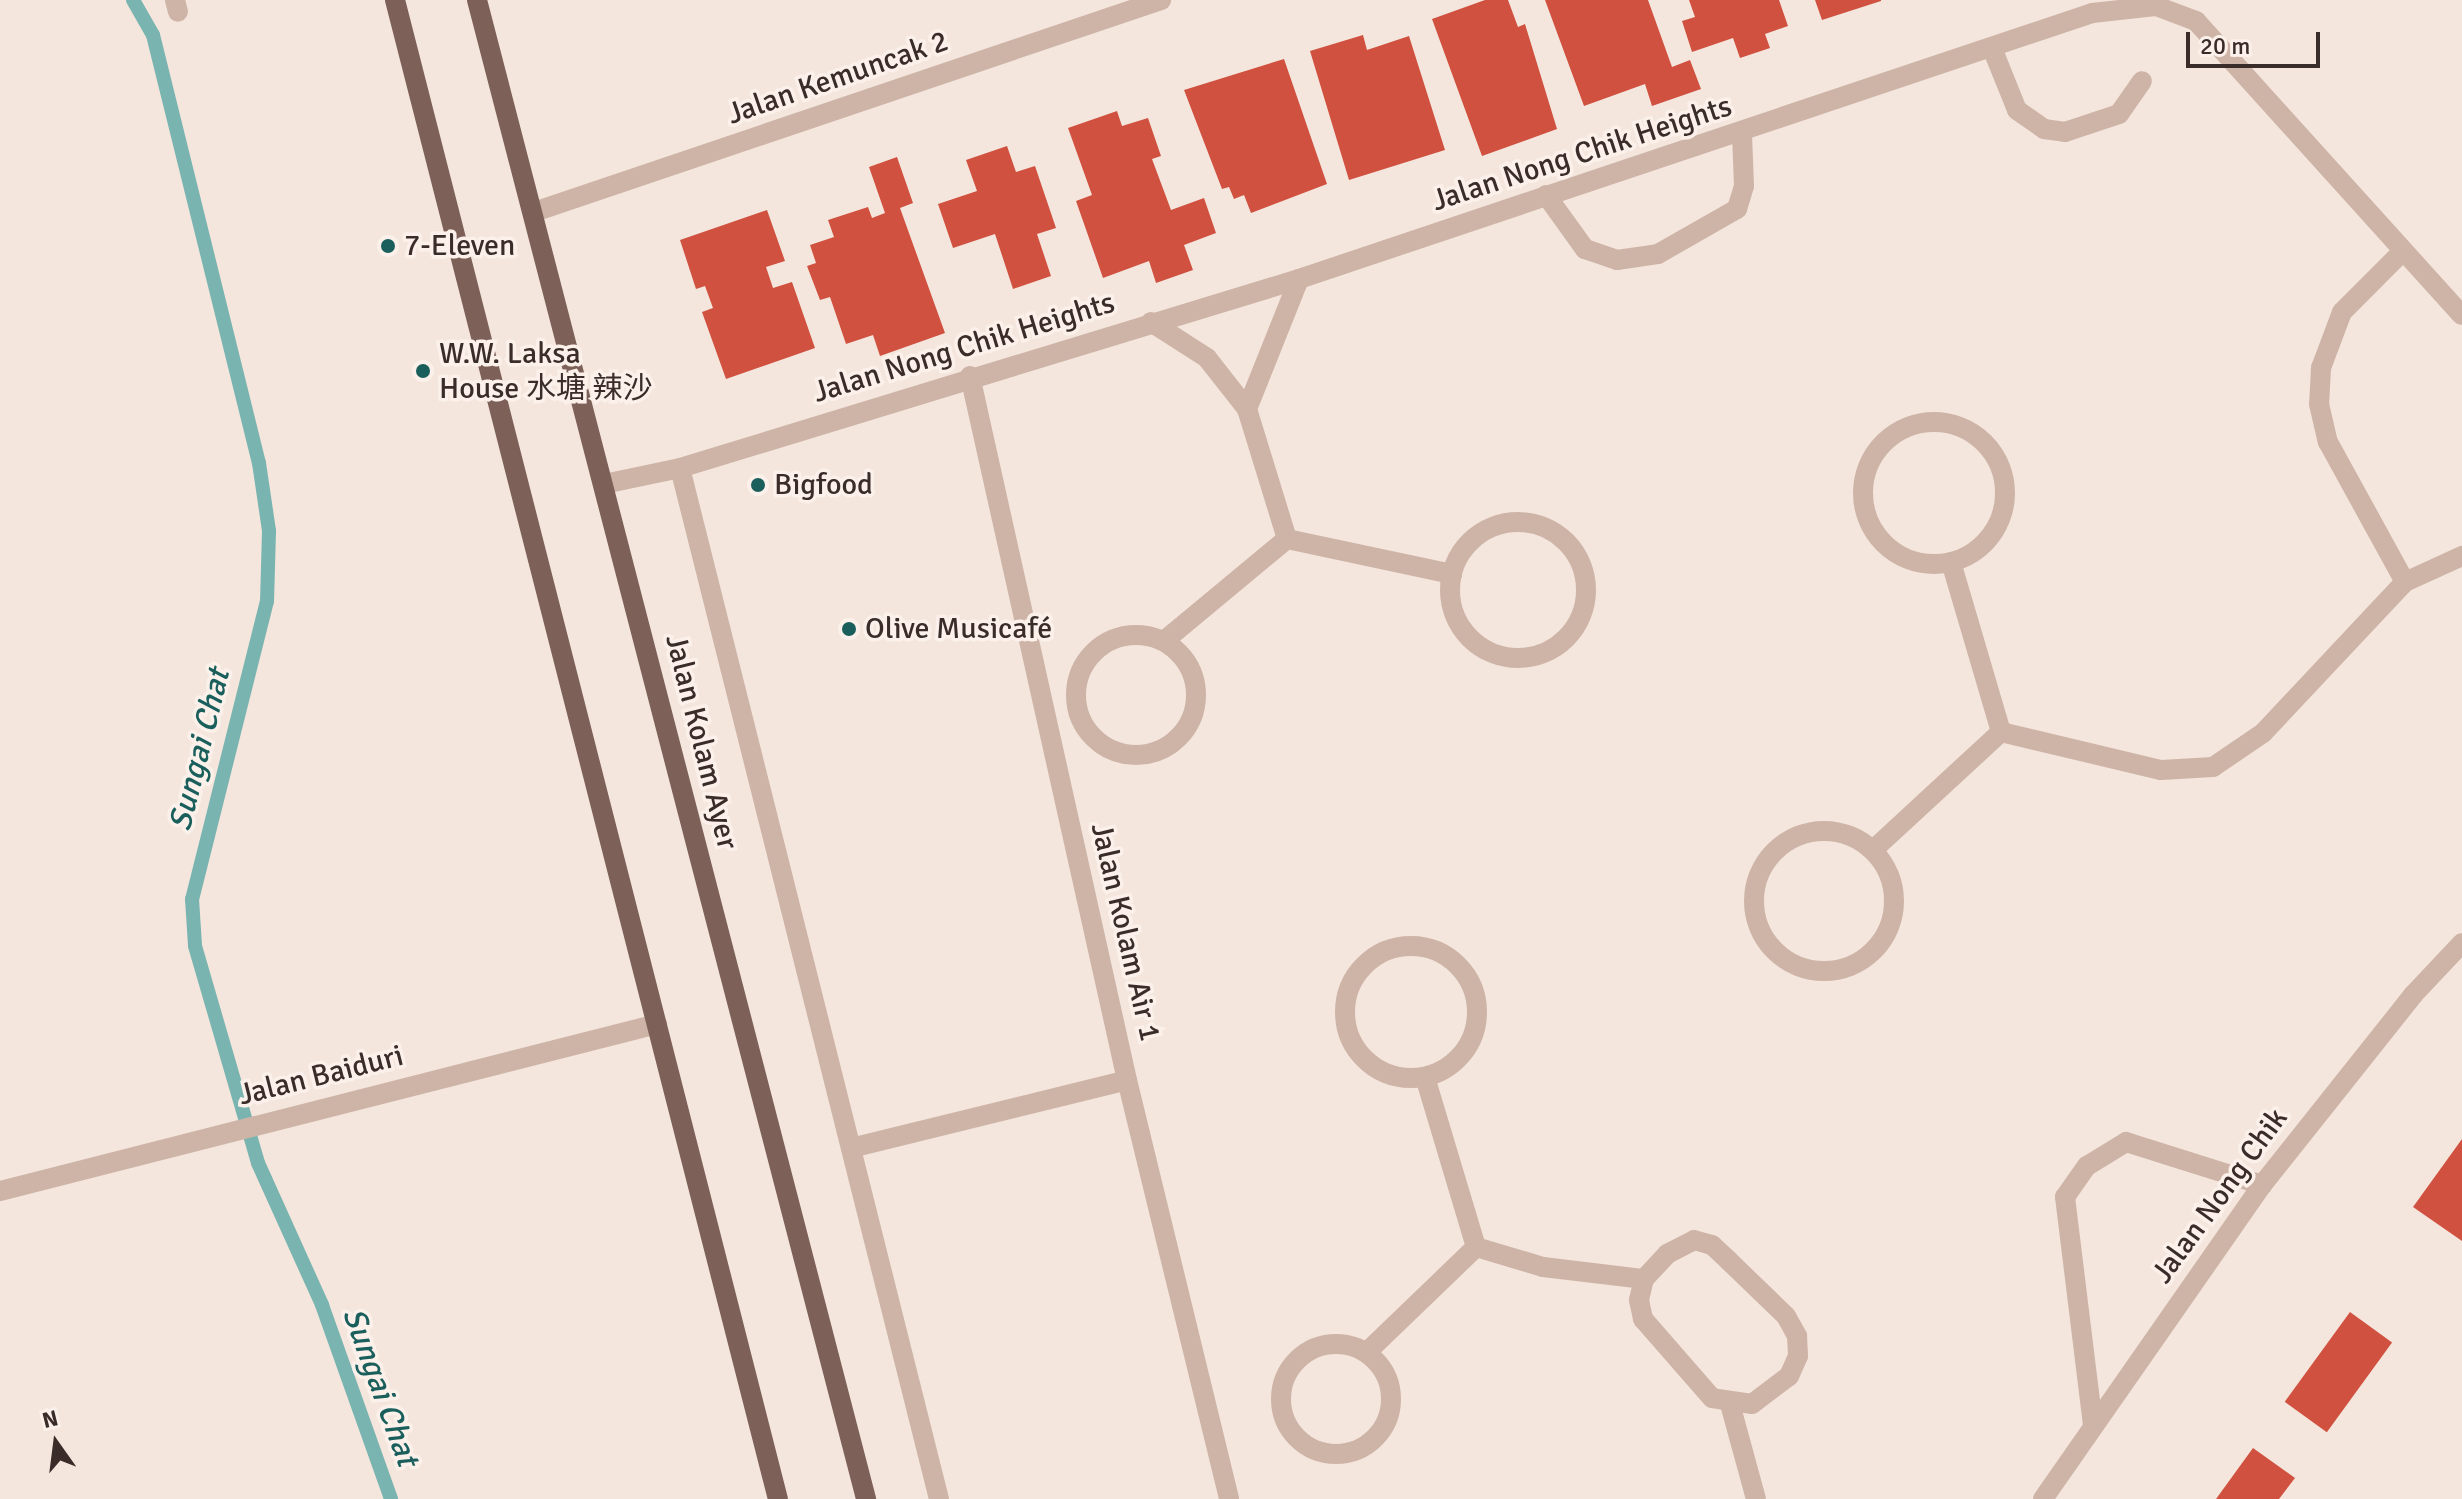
<!DOCTYPE html>
<meta charset="utf-8">
<style>
body{margin:0}
#map{position:relative;width:2462px;height:1499px;overflow:hidden;background:#f4e6dd;font-family:Signika,"Noto Sans SC",sans-serif}
div>[style]{position:absolute}
.stream>*{height:14px;margin:-7px;padding:0 7px;transform-origin:7px;border-radius:7px;background:#79b4b0}
.building>*{inset:0;background:#d0513f;transform-origin:0 0}
.minor>*{height:20px;margin:-10px;padding:0 10px;transform-origin:10px;border-radius:10px;background:#ceb4a7}
.minor>.ring{margin:-10px;padding:0;box-sizing:content-box;background:none;border:20px solid #ceb4a7;border-radius:50%}
.major>*{height:20px;margin:-10px;padding:0 10px;transform-origin:10px;border-radius:10px;background:#7d6058}
.dots>*{width:22px;height:22px;translate:-50% -50%;box-sizing:border-box;border:4px solid #fbf1ea;border-radius:50%}
span{translate:-50% -50%;white-space:nowrap;text-align:center;line-height:1.15;-webkit-text-stroke:7px #fbf1ea;paint-order:stroke}
.street-label{font-size:30px;color:#3a2c28}
.poi-label{font-size:30px;color:#3a2c28}
.left{translate:0 -50%;text-align:left}
.water-label{font-size:32px;color:#1a5f5c;font-style:italic}
.north{position:absolute;left:16px;top:1403px;width:80px;height:80px;-webkit-text-stroke:6px #fbf1ea;paint-order:stroke;rotate:346deg;font-size:22px;font-weight:700;line-height:32px;text-align:center;color:#3a2c28}
.north::after{content:'';display:block;margin:auto;width:28px;height:36px;background:#3a2c28;clip-path:polygon(50% 0,100% 100%,50% 72%,0 100%)}
.scale{position:absolute;left:2186px;top:32px;width:134px;height:36px;box-sizing:border-box;border:4px solid #3a2c28;border-top:0;padding-left:10px;font-size:24px;line-height:28px;white-space:nowrap;color:#3a2c28;-webkit-text-stroke:6px #fbf1ea;paint-order:stroke}
</style>
<div id="map">
<div class="stream">
<i style="left:133px;top:0;width:40px;rotate:60.3deg"></i>
<i style="left:153px;top:35px;width:441px;rotate:76.1deg"></i>
<i style="left:259px;top:463px;width:69px;rotate:81.6deg"></i>
<i style="left:269px;top:531px;width:70px;rotate:91.6deg"></i>
<i style="left:267px;top:601px;width:307px;rotate:104.1deg"></i>
<i style="left:192px;top:899px;width:47px;rotate:86.3deg"></i>
<i style="left:195px;top:946px;width:226px;rotate:73.8deg"></i>
<i style="left:258px;top:1163px;width:156px;rotate:65.7deg"></i>
<i style="left:322px;top:1305px;width:206px;rotate:70.4deg"></i>
</div>
<div class="building">
<i style="clip-path:polygon(1485px 0,1508px 0,1518px 27px,1525px 24px,1557px 129px,1482px 156px,1432px 19px)"></i>
<i style="clip-path:polygon(1545px 0,1648px 0,1672px 67px,1690px 60px,1701px 89px,1652px 106px,1645px 84px,1584px 106px)"></i>
<i style="clip-path:polygon(1689px 0,1779px 0,1788px 26px,1765px 34px,1770px 48px,1740px 58px,1733px 38px,1692px 52px,1682px 21px,1695px 17px)"></i>
<i style="clip-path:polygon(1815px 0,1881px 0,1881px 1px,1822px 20px)"></i>
<i style="clip-path:polygon(1363px 35px,1367px 50px,1409px 36px,1445px 150px,1349px 180px,1310px 51px)"></i>
<i style="clip-path:polygon(1284px 59px,1327px 184px,1251px 213px,1244px 195px,1234px 199px,1229px 187px,1222px 189px,1184px 90px)"></i>
<i style="clip-path:polygon(1117px 111px,1122px 126px,1148px 118px,1161px 156px,1152px 159px,1171px 210px,1204px 198px,1216px 233px,1184px 245px,1193px 270px,1156px 283px,1149px 261px,1103px 278px,1076px 201px,1092px 195px,1068px 128px)"></i>
<i style="clip-path:polygon(1007px 146px,1016px 172px,1035px 166px,1056px 228px,1037px 234px,1051px 276px,1013px 289px,995px 234px,953px 248px,938px 204px,977px 191px,966px 160px)"></i>
<i style="clip-path:polygon(897px 157px,913px 203px,900px 208px,945px 333px,880px 356px,873px 335px,846px 344px,830px 297px,820px 300px,807px 266px,816px 263px,810px 245px,834px 237px,828px 220px,868px 207px,872px 218px,885px 213px,869px 167px)"></i>
<i style="clip-path:polygon(767px 210px,785px 261px,766px 267px,773px 288px,792px 282px,815px 348px,726px 379px,702px 312px,713px 308px,705px 286px,696px 289px,680px 240px)"></i>
<i style="clip-path:polygon(2462px 1139px,2462px 1241px,2413px 1207px)"></i>
<i style="left:2350px;top:1312px;width:52px;height:111px;rotate:36deg"></i>
<i style="clip-path:polygon(2253px 1448px,2295px 1478px,2279px 1499px,2216px 1499px)"></i>
</div>
<div class="minor">
<i style="left:175px;top:0;width:12px;rotate:76deg"></i>
<i style="left:1992px;top:48px;width:67px;rotate:68deg"></i>
<i style="left:2017px;top:110px;width:33px;rotate:35deg"></i>
<i style="left:2044px;top:129px;width:21px;rotate:8deg"></i>
<i style="left:2065px;top:132px;width:57px;rotate:-18.4deg"></i>
<i style="left:2119px;top:114px;width:40px;rotate:-55.1deg"></i>
<i style="left:1546px;top:195px;width:67px;rotate:54.2deg"></i>
<i style="left:1585px;top:249px;width:34px;rotate:19deg"></i>
<i style="left:1617px;top:260px;width:41px;rotate:-8.3deg"></i>
<i style="left:1658px;top:254px;width:91px;rotate:-29.7deg"></i>
<i style="left:1737px;top:209px;width:24px;rotate:-73deg"></i>
<i style="left:1744px;top:186px;width:52px;rotate:-92.2deg"></i>
<i style="left:534px;top:212px;width:662px;rotate:-18.68deg"></i>
<i style="left:2403px;top:251px;width:86px;rotate:135deg"></i>
<i style="left:2342px;top:312px;width:60px;rotate:110.6deg"></i>
<i style="left:2321px;top:368px;width:36px;rotate:93deg"></i>
<i style="left:2319px;top:404px;width:39px;rotate:77deg"></i>
<i style="left:2328px;top:442px;width:160px;rotate:61.2deg"></i>
<i style="left:1151px;top:322px;width:67px;rotate:32.7deg"></i>
<i style="left:1207px;top:358px;width:65px;rotate:51.9deg"></i>
<i style="left:1247px;top:409px;width:136px;rotate:72.9deg"></i>
<i style="left:970px;top:376px;width:721px;rotate:77.43deg"></i>
<i style="left:1127px;top:1080px;width:431px;rotate:76.3deg"></i>
<i style="left:1247px;top:409px;width:140px;rotate:-68.2deg"></i>
<i class="ring" style="left:1863px;top:422px;width:122px;height:122px"></i>
<i style="left:680px;top:468px;width:1063px;rotate:75.9deg"></i>
<i style="left:604px;top:484px;width:78px;rotate:-11.9deg"></i>
<i style="left:680px;top:468px;width:647px;rotate:-16.98deg"></i>
<i style="left:1299px;top:279px;width:836px;rotate:-18.54deg"></i>
<i style="left:2092px;top:13px;width:64px;rotate:-6.2deg"></i>
<i style="left:2156px;top:6px;width:43px;rotate:20.6deg"></i>
<i style="left:2196px;top:21px;width:396px;rotate:47.9deg"></i>
<i class="ring" style="left:1450px;top:522px;width:116px;height:116px"></i>
<i style="left:1287px;top:539px;width:169px;rotate:12deg"></i>
<i style="left:1951px;top:562px;width:177px;rotate:73.6deg"></i>
<i class="ring" style="left:1076px;top:635px;width:100px;height:100px"></i>
<i style="left:1164px;top:641px;width:160px;rotate:-39.7deg"></i>
<i style="left:2001px;top:732px;width:164px;rotate:13.4deg"></i>
<i style="left:2161px;top:770px;width:52px;rotate:-3.3deg"></i>
<i style="left:2213px;top:767px;width:60px;rotate:-34.2deg"></i>
<i style="left:2263px;top:733px;width:207px;rotate:-46.8deg"></i>
<i style="left:2405px;top:582px;width:63px;rotate:-24.5deg"></i>
<i class="ring" style="left:1754px;top:831px;width:120px;height:120px"></i>
<i style="left:1873px;top:850px;width:174px;rotate:-42.7deg"></i>
<i class="ring" style="left:1345px;top:946px;width:112px;height:112px"></i>
<i style="left:1425px;top:1077px;width:177px;rotate:73.3deg"></i>
<i style="left:851px;top:1148px;width:284px;rotate:-13.8deg"></i>
<i style="left:0;top:1191px;width:678px;rotate:-14.26deg"></i>
<i style="left:1694px;top:1240px;width:19px;rotate:16deg"></i>
<i style="left:1712px;top:1245px;width:23px;rotate:43deg"></i>
<i style="left:1729px;top:1261px;width:79px;rotate:44deg"></i>
<i style="left:1786px;top:1316px;width:23px;rotate:61deg"></i>
<i style="left:1797px;top:1336px;width:20px;rotate:87deg"></i>
<i style="left:1798px;top:1356px;width:22px;rotate:114deg"></i>
<i style="left:1789px;top:1376px;width:46px;rotate:142.9deg"></i>
<i style="left:1752px;top:1404px;width:40px;rotate:-171.5deg"></i>
<i style="left:1712px;top:1398px;width:105px;rotate:-131.1deg"></i>
<i style="left:1643px;top:1319px;width:19px;rotate:-102deg"></i>
<i style="left:1639px;top:1300px;width:22px;rotate:-77deg"></i>
<i style="left:1644px;top:1279px;width:34px;rotate:-47deg"></i>
<i style="left:1667px;top:1254px;width:30px;rotate:-27deg"></i>
<i style="left:1476px;top:1247px;width:70px;rotate:16.6deg"></i>
<i style="left:1543px;top:1267px;width:102px;rotate:6.8deg"></i>
<i class="ring" style="left:1281px;top:1344px;width:90px;height:90px"></i>
<i style="left:1367px;top:1352px;width:151px;rotate:-43.9deg"></i>
<i style="left:1730px;top:1404px;width:98px;rotate:74.7deg"></i>
<i style="left:2093px;top:1425px;width:230px;rotate:-97deg"></i>
<i style="left:2065px;top:1197px;width:38px;rotate:-55deg"></i>
<i style="left:2087px;top:1166px;width:46px;rotate:-31.6deg"></i>
<i style="left:2126px;top:1142px;width:143px;rotate:17.5deg"></i>
<i style="left:2043px;top:1499px;width:383px;rotate:-55.1deg"></i>
<i style="left:2262px;top:1185px;width:243px;rotate:-51.5deg"></i>
<i style="left:2413px;top:995px;width:71px;rotate:-46.7deg"></i>
</div>
<div class="major">
<i style="left:395px;top:0;width:1547px;rotate:75.67deg"></i>
<i style="left:477px;top:0;width:1549px;rotate:75.45deg"></i>
</div>
<div class="dots">
<i style="left:388px;top:246px;background:#1a5f5c"></i>
<i style="left:423px;top:371px;background:#1a5f5c"></i>
<i style="left:758px;top:485px;background:#1a5f5c"></i>
<i style="left:849px;top:629px;background:#1a5f5c"></i>
</div>
<div class="street-label">
<span style="left:838px;top:78px;rotate:-19deg">Jalan Kemuncak 2</span>
<span style="left:1582px;top:154px;rotate:-18deg">Jalan Nong Chik Heights</span>
<span style="left:964px;top:348px;rotate:-17deg">Jalan Nong Chik Heights</span>
<span style="left:701px;top:742px;rotate:76deg">Jalan Kolam Ayer</span>
<span style="left:1125px;top:932px;rotate:77deg">Jalan Kolam Air 1</span>
<span style="left:321px;top:1076px;rotate:-14deg">Jalan Baiduri</span>
<span style="left:2220px;top:1196px;rotate:-54deg">Jalan Nong Chik</span>
</div>
<div class="poi-label">
<span class="left" style="left:404px;top:246px">7-Eleven</span>
<span class="left" style="left:439px;top:371px">W.W. Laksa<br>House 水塘 辣沙</span>
<span class="left" style="left:774px;top:485px">Bigfood</span>
<span class="left" style="left:865px;top:629px">Olive Musicafé</span>
</div>
<div class="water-label">
<span style="left:200px;top:750px;rotate:-76deg">Sungai Chat</span>
<span style="left:380px;top:1387px;rotate:70deg">Sungai Chat</span>
</div>
<div class="north">N</div>
<div class="scale">20 m</div>
</div>
